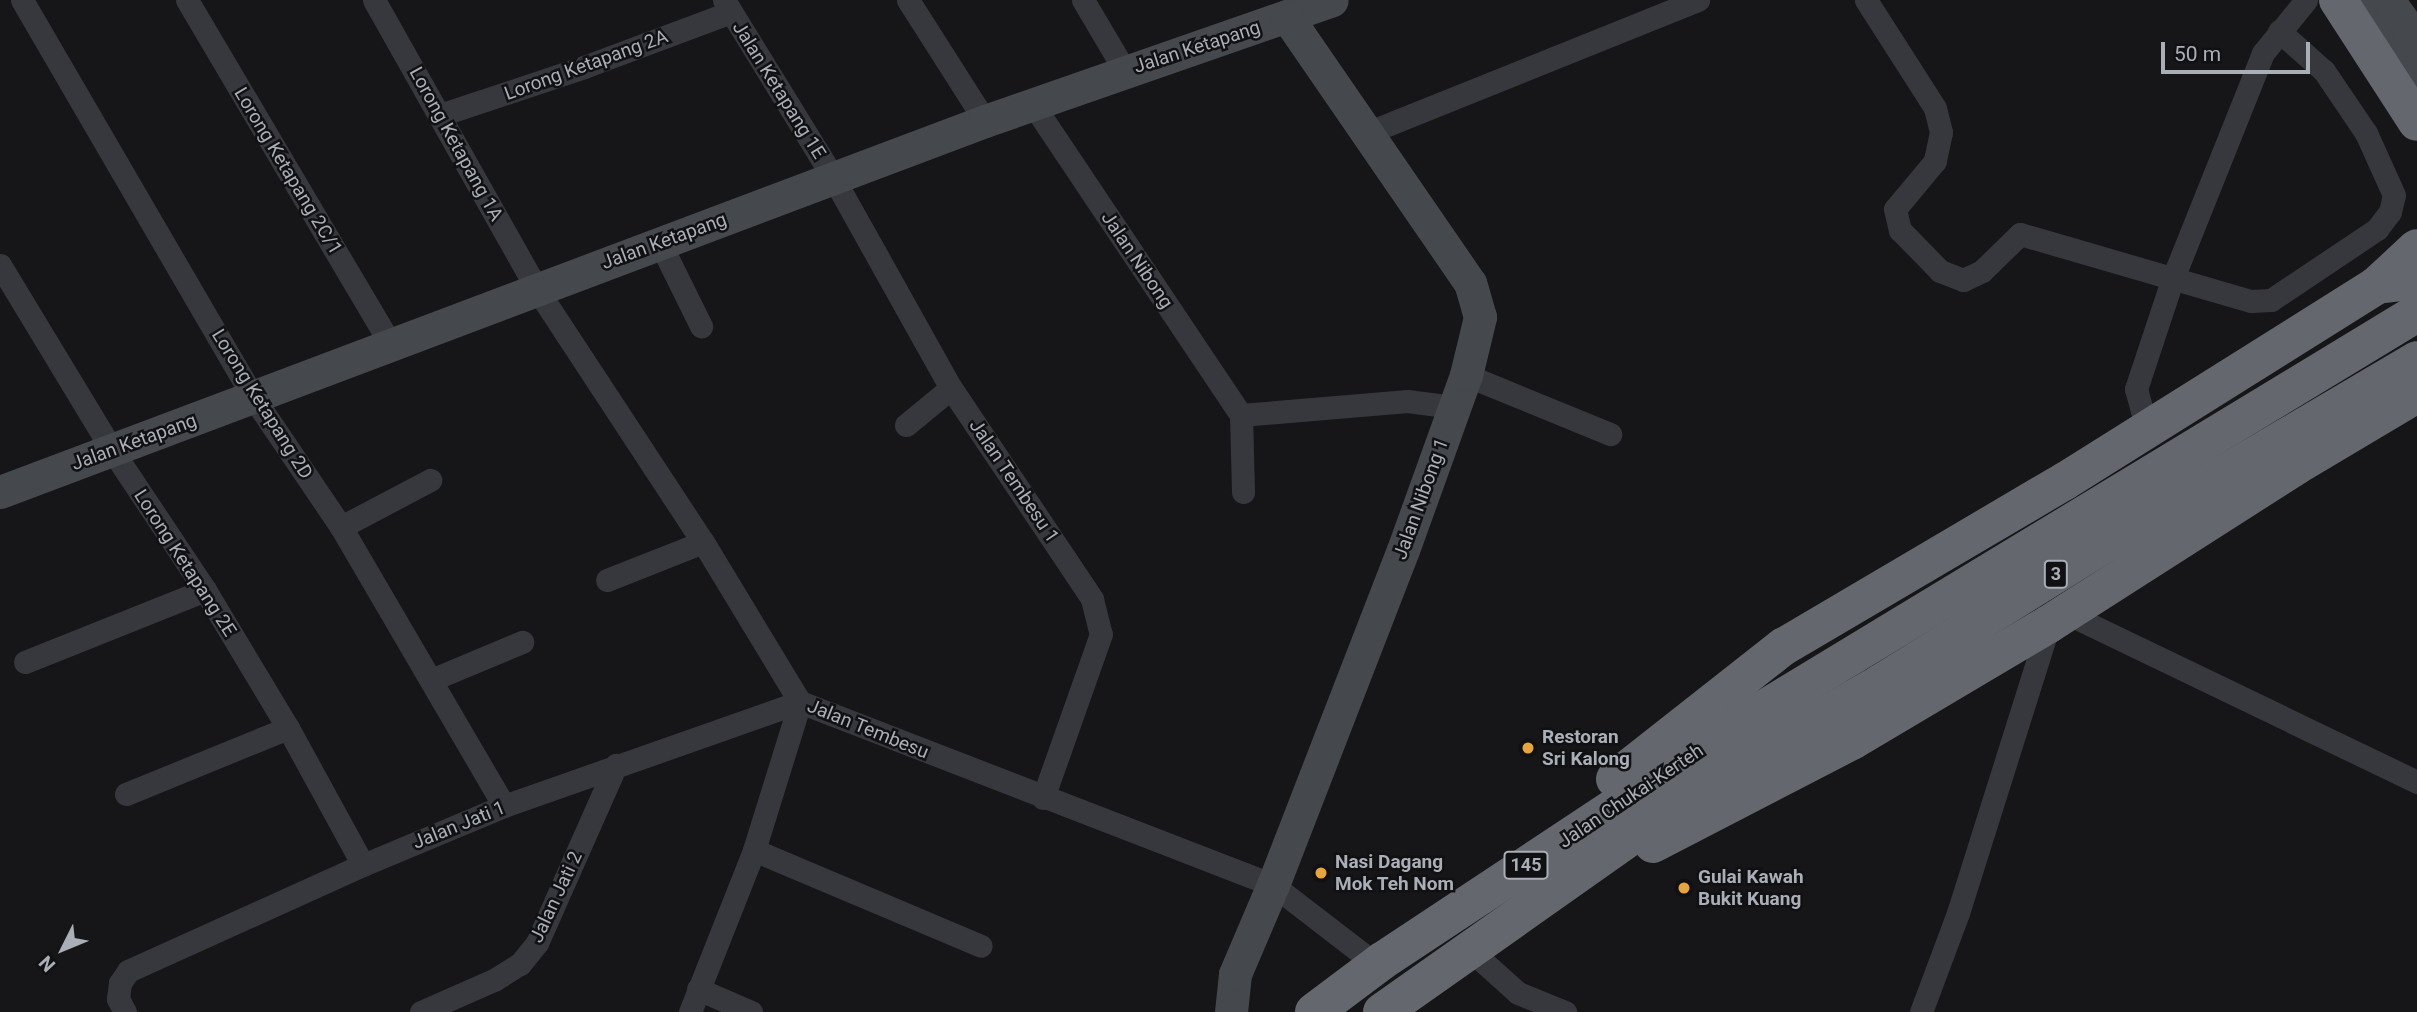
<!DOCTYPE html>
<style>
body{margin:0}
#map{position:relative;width:2417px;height:1012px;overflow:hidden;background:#161618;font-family:Roboto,sans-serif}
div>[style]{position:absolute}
.street>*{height:23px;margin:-11.5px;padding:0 11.5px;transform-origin:11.5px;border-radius:11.5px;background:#37383d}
.secondary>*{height:33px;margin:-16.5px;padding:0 16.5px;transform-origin:16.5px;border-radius:16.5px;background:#45484c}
.highway>*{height:38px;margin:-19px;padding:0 19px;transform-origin:19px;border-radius:19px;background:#64676d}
.dots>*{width:19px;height:19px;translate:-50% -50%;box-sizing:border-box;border:4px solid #111113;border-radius:50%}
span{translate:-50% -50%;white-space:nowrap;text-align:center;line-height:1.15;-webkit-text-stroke:5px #111113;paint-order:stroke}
.shield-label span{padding:2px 5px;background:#111113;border:2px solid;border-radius:5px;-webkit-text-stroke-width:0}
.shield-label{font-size:18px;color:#a9aeb7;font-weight:700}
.street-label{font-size:19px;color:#a9aeb7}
.poi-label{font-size:19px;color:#a9aeb7;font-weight:700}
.left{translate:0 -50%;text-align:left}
.north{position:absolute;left:28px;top:914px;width:70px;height:70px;-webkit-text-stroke:5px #111113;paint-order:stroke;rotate:227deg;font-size:19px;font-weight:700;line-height:28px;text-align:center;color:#a9aeb7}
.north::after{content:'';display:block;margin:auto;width:24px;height:32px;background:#a9aeb7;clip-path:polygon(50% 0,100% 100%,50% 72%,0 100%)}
.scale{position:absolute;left:2161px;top:42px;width:149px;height:32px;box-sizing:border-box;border:4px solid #a9aeb7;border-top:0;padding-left:9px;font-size:21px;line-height:24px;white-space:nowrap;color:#a9aeb7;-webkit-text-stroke:5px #111113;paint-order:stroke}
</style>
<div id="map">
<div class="street">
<i style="left:22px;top:0;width:459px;rotate:59.8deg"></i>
<i style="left:253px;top:397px;width:157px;rotate:55.9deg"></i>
<i style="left:341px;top:527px;width:323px;rotate:59.7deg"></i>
<i style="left:187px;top:0;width:399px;rotate:59.4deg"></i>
<i style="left:374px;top:0;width:330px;rotate:60.6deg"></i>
<i style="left:536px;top:288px;width:304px;rotate:56.7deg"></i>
<i style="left:703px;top:542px;width:187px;rotate:58.8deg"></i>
<i style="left:800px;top:702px;width:507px;rotate:21.15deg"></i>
<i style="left:1273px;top:885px;width:131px;rotate:37.6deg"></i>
<i style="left:724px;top:0;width:210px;rotate:58.4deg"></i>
<i style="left:834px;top:179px;width:240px;rotate:60.8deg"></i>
<i style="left:951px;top:388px;width:254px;rotate:56.2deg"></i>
<i style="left:1092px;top:599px;width:36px;rotate:76deg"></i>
<i style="left:1101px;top:634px;width:174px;rotate:109.5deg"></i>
<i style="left:908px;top:0;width:143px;rotate:57.5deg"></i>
<i style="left:1083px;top:0;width:82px;rotate:59.4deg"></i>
<i style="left:1866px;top:0;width:128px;rotate:57.4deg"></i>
<i style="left:1935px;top:108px;width:25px;rotate:76deg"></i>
<i style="left:1941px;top:132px;width:30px;rotate:102deg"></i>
<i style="left:1935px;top:161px;width:62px;rotate:129.8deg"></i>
<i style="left:1895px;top:209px;width:22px;rotate:77deg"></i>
<i style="left:1900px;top:230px;width:57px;rotate:45.7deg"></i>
<i style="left:1940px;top:271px;width:25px;rotate:21deg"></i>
<i style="left:1963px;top:280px;width:21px;rotate:-25deg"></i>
<i style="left:1982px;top:271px;width:53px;rotate:-44.2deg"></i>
<i style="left:2020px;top:234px;width:241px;rotate:16.2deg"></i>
<i style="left:2251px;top:301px;width:20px;rotate:-3deg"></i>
<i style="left:2271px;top:300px;width:128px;rotate:-33.8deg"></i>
<i style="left:2377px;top:229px;width:21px;rotate:-53deg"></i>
<i style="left:2390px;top:212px;width:17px;rotate:-77deg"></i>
<i style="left:2394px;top:195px;width:68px;rotate:-114.3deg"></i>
<i style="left:2366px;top:133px;width:75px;rotate:-124.1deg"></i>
<i style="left:2324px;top:71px;width:60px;rotate:-138.4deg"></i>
<i style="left:1034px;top:106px;width:372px;rotate:56.2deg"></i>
<i style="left:440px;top:115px;width:152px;rotate:-18.4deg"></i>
<i style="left:584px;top:67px;width:157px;rotate:-20.5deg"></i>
<i style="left:1367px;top:133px;width:357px;rotate:-21.9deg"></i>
<i style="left:660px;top:243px;width:93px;rotate:63.7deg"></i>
<i style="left:0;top:265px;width:216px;rotate:58.8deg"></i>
<i style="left:112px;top:450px;width:168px;rotate:56.4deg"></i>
<i style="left:205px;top:590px;width:161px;rotate:59deg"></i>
<i style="left:288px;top:728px;width:156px;rotate:61.3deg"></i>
<i style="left:1466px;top:375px;width:156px;rotate:22.3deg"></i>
<i style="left:1241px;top:415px;width:167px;rotate:-4.8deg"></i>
<i style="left:1407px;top:401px;width:47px;rotate:7.3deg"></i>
<i style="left:1241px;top:415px;width:77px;rotate:88.5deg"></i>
<i style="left:2156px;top:424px;width:19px;rotate:-137deg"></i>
<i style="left:2142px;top:411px;width:23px;rotate:-105deg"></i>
<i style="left:2136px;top:389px;width:117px;rotate:-71.6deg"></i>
<i style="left:2173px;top:278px;width:242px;rotate:-68.2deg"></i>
<i style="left:2263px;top:53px;width:68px;rotate:-50.9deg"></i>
<i style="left:906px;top:425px;width:58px;rotate:-39.4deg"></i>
<i style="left:341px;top:527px;width:101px;rotate:-27.8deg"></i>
<i style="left:607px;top:580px;width:103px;rotate:-21.6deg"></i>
<i style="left:2066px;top:613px;width:390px;rotate:25.7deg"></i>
<i style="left:25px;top:662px;width:194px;rotate:-21.8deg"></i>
<i style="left:431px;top:680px;width:99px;rotate:-22.7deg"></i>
<i style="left:126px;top:794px;width:175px;rotate:-22.2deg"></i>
<i style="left:754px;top:850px;width:246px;rotate:22.9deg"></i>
<i style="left:1469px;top:949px;width:66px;rotate:41.9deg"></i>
<i style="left:1518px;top:993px;width:51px;rotate:22deg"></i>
<i style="left:698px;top:989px;width:58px;rotate:23.5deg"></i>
<i style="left:125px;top:1012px;width:15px;rotate:-118deg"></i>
<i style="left:118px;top:999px;width:16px;rotate:-83deg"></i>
<i style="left:120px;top:983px;width:14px;rotate:-56deg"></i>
<i style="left:128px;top:971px;width:258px;rotate:-24.3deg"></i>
<i style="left:363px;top:865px;width:153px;rotate:-22.7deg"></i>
<i style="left:504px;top:806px;width:314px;rotate:-19.4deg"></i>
<i style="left:421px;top:1012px;width:80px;rotate:-23.7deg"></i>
<i style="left:494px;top:980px;width:31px;rotate:-32deg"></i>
<i style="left:520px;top:964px;width:27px;rotate:-51deg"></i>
<i style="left:537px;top:943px;width:195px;rotate:-66.1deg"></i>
<i style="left:690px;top:1012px;width:174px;rotate:-68.4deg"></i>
<i style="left:754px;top:850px;width:155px;rotate:-72.7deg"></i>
<i style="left:1921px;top:1012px;width:106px;rotate:-69.5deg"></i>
<i style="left:1958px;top:913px;width:303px;rotate:-72.5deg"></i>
</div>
<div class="secondary">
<i style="left:2361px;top:0;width:100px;rotate:56deg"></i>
<i style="left:2388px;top:0;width:49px;rotate:54.1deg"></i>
<i style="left:0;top:492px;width:1053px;rotate:-20.64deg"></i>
<i style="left:985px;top:121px;width:367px;rotate:-19.2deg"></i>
<i style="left:1231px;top:1012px;width:38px;rotate:-84deg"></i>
<i style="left:1235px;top:974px;width:97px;rotate:-66.9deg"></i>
<i style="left:1273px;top:885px;width:359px;rotate:-68.8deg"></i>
<i style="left:1403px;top:550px;width:186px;rotate:-70.2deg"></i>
<i style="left:1466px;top:375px;width:60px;rotate:-76.4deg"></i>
<i style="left:1480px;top:317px;width:35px;rotate:-106deg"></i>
<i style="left:1470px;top:283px;width:323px;rotate:-124.5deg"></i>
</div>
<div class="highway">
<i style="left:2338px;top:0;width:145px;rotate:57.1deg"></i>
<i style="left:2377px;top:285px;width:54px;rotate:-42.8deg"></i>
<i style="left:1615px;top:779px;width:214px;rotate:-38.2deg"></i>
<i style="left:1783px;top:647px;width:327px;rotate:-30.5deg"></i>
<i style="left:2065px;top:481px;width:368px;rotate:-32.1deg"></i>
<i style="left:2377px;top:285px;width:40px;rotate:-7.1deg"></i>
<i style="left:1653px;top:844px;width:224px;rotate:-27.4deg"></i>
<i style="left:1852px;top:741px;width:229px;rotate:-30.7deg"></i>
<i style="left:2049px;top:624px;width:293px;rotate:-32.6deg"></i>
<i style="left:2296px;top:466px;width:141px;rotate:-30.8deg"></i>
<i style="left:1314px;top:1012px;width:85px;rotate:-36.9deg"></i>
<i style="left:1382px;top:961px;width:431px;rotate:-33.5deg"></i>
<i style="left:1741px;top:723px;width:791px;rotate:-31.24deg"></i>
<i style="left:1382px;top:1012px;width:385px;rotate:-35.2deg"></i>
<i style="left:1697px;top:790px;width:213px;rotate:-30.2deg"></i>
<i style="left:1881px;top:683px;width:250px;rotate:-31.9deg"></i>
<i style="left:2093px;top:551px;width:376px;rotate:-30.5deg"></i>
</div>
<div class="dots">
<i style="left:1528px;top:748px;background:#e6a540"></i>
<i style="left:1321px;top:873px;background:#e6a540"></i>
<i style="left:1684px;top:888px;background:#e6a540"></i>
</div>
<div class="shield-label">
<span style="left:2056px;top:574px">3</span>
<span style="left:1526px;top:865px">145</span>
</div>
<div class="street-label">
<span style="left:1197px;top:47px;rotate:-18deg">Jalan Ketapang</span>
<span style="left:586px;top:65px;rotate:-20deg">Lorong Ketapang 2A</span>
<span style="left:779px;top:90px;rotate:58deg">Jalan Ketapang 1E</span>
<span style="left:456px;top:144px;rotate:61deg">Lorong Ketapang 1A</span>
<span style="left:288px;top:171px;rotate:59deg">Lorong Ketapang 2C/1</span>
<span style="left:664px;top:241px;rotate:-20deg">Jalan Ketapang</span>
<span style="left:1137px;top:260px;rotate:56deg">Jalan Nibong</span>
<span style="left:262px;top:404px;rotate:58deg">Lorong Ketapang 2D</span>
<span style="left:134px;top:442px;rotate:-20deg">Jalan Ketapang</span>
<span style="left:1014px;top:481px;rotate:56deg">Jalan Tembesu 1</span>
<span style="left:1421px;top:499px;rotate:-70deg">Jalan Nibong 1</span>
<span style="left:185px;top:563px;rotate:57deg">Lorong Ketapang 2E</span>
<span style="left:868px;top:729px;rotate:22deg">Jalan Tembesu</span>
<span style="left:1631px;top:796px;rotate:-34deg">Jalan Chukai-Kerteh</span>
<span style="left:459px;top:825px;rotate:-22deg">Jalan Jati 1</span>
<span style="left:556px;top:897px;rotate:-65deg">Jalan Jati 2</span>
</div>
<div class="poi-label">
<span class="left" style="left:1542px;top:748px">Restoran<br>Sri Kalong</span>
<span class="left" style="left:1335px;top:873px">Nasi Dagang<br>Mok Teh Nom</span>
<span class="left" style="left:1698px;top:888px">Gulai Kawah<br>Bukit Kuang</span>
</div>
<div class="north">N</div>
<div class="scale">50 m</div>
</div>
